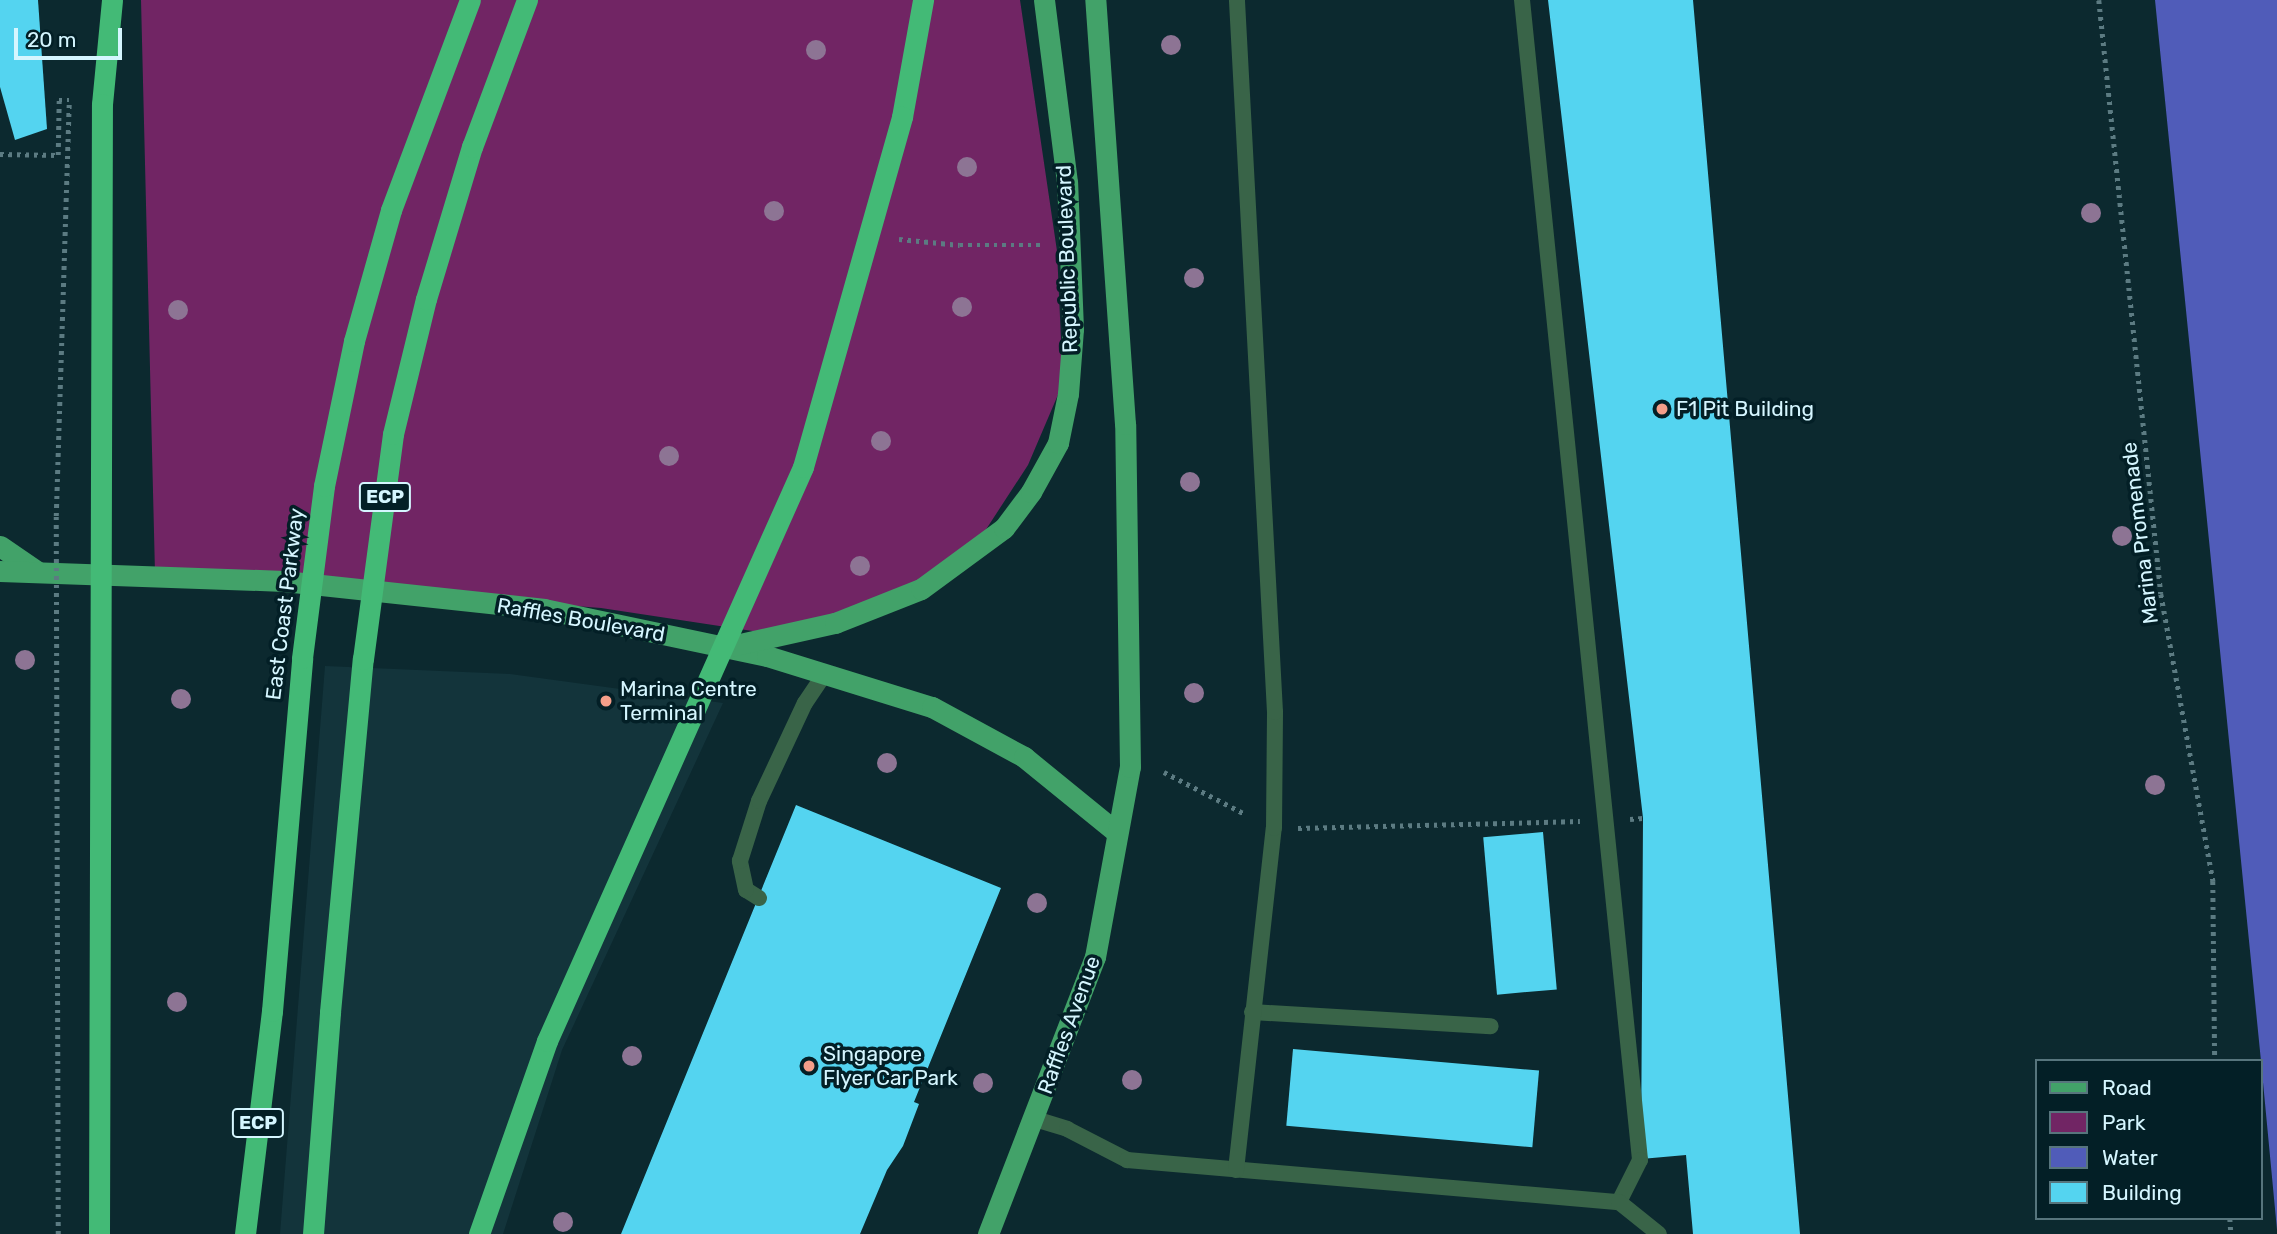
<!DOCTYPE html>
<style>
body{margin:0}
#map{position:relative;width:2277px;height:1234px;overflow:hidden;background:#0c292f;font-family:Rubik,sans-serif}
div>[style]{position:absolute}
.built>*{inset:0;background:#13343b}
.green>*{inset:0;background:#712564}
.water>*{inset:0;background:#505cb9}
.building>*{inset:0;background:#54d4f0;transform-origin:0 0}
.path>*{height:4.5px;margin-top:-2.25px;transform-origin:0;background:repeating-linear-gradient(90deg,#5c7b82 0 3.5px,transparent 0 8.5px)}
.lane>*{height:16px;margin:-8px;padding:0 8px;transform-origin:8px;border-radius:8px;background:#396448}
.primary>*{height:21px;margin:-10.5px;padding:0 10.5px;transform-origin:10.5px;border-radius:10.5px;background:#42a269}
.highway>*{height:21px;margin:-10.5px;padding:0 10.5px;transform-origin:10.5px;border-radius:10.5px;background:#43ba76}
.path-bridge>*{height:4.5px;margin-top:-2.25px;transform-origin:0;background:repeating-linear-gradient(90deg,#5c7b82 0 3.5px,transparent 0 8.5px)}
.highway-bridge>*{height:21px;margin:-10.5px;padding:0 10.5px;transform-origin:10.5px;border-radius:10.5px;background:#43ba76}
.trees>*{width:20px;height:20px;margin:-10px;border-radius:50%;background:#8d7494}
.dots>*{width:19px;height:19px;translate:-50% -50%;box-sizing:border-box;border:4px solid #031f26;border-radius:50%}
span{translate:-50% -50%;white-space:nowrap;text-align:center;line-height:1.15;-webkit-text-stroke:7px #031f26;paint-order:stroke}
.shield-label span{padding:2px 5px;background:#031f26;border:2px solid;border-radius:5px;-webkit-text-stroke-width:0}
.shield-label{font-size:19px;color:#d5f6ff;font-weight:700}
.street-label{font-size:21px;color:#d5f6ff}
.poi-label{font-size:21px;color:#d5f6ff}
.left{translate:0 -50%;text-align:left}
.legend{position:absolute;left:2035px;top:1059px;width:228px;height:161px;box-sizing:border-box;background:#031f26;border:2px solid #57757d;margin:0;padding:9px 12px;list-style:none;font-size:21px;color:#d5f6ff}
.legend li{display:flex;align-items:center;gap:14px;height:35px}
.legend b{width:35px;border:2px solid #57757d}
.scale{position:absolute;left:14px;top:28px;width:108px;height:32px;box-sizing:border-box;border:4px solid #d5f6ff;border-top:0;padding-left:9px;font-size:21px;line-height:24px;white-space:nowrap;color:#d5f6ff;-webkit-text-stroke:5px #031f26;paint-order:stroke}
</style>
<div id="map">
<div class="built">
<i style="clip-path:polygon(325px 666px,510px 674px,723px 703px,562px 1050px,503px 1234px,280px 1234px)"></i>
</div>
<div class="green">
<i style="clip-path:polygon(141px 0,1020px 0,1057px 251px,1063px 383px,1028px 465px,970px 554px,897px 602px,766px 633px,601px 608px,155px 573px)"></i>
</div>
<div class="water">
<i style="clip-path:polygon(2155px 0,2277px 0,2277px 1230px,2261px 1061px)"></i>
</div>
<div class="building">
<i style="clip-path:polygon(0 0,38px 0,47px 129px,15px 140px,0 87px)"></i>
<i style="clip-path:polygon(1548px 0,1693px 0,1800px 1234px,1693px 1234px,1686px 1155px,1641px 1159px,1643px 818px)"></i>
<i style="clip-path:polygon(796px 805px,1001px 888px,914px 1102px,919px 1104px,903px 1146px,887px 1170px,860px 1234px,621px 1234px)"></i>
<i style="left:1543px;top:832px;width:158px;height:60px;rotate:85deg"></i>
<i style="left:1293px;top:1049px;width:247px;height:77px;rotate:5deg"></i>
</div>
<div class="path">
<i style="left:2099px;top:0;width:597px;rotate:84.04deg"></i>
<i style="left:2161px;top:594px;width:292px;rotate:79.7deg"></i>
<i style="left:2213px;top:881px;width:180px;rotate:89.4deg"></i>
<i style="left:0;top:154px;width:58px;rotate:1deg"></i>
<i style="left:58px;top:155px;width:55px;rotate:-89deg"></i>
<i style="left:59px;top:100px;width:10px"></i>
<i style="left:899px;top:239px;width:61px;rotate:5.6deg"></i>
<i style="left:960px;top:245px;width:81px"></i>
<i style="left:1164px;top:772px;width:93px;rotate:27.4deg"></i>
<i style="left:1630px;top:819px;width:13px;rotate:-4deg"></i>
<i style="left:1298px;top:828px;width:282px;rotate:-1.4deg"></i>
<i style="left:2230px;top:1218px;width:16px;rotate:86deg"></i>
</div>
<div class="lane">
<i style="left:1522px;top:0;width:1166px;rotate:84.19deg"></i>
<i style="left:1640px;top:1160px;width:47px;rotate:116.6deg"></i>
<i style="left:759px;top:898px;width:15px;rotate:-148deg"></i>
<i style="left:746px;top:890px;width:30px;rotate:-102deg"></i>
<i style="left:740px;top:861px;width:63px;rotate:-72.4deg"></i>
<i style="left:759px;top:801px;width:108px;rotate:-64.9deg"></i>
<i style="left:805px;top:703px;width:34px;rotate:-56deg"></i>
<i style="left:1252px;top:1012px;width:239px;rotate:3.4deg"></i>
<i style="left:1035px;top:1119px;width:34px;rotate:17deg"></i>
<i style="left:1067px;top:1129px;width:68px;rotate:27.3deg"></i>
<i style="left:1127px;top:1160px;width:494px;rotate:4.9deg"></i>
<i style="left:1619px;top:1202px;width:51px;rotate:38.7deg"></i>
<i style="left:1236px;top:1170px;width:344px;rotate:-83.7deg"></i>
<i style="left:1274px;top:828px;width:116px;rotate:-89.5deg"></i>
<i style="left:1275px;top:712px;width:713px;rotate:-93.06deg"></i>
</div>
<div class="primary">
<i style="left:0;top:546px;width:46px;rotate:34.4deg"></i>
<i style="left:0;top:571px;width:284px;rotate:2deg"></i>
<i style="left:284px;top:581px;width:262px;rotate:6.1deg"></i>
<i style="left:544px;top:609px;width:228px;rotate:11.9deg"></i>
<i style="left:767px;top:656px;width:173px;rotate:17.2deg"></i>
<i style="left:932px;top:707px;width:105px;rotate:28.5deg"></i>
<i style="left:1024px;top:757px;width:117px;rotate:39.1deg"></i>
<i style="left:731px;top:646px;width:107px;rotate:-12.5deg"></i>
<i style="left:835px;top:623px;width:92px;rotate:-21.6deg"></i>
<i style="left:921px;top:589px;width:103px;rotate:-36.3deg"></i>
<i style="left:1004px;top:528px;width:45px;rotate:-53.1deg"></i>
<i style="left:1031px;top:492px;width:56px;rotate:-61.1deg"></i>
<i style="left:1058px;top:443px;width:50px;rotate:-78.5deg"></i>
<i style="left:1068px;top:394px;width:65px;rotate:-85.6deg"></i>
<i style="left:1073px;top:329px;width:147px;rotate:-92.3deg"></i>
<i style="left:1067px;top:182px;width:183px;rotate:-97.2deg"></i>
<i style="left:988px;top:1234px;width:297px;rotate:-68.9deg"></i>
<i style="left:1095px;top:957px;width:193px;rotate:-79.6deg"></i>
<i style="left:1130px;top:767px;width:343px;rotate:-90.8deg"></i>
<i style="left:1125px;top:424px;width:425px;rotate:-94deg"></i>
</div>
<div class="highway">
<i style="left:102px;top:104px;width:104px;rotate:-84.5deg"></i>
<i style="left:902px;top:117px;width:119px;rotate:-79.8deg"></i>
<i style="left:245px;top:1234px;width:225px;rotate:-83.1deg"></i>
<i style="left:313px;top:1234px;width:223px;rotate:-85.6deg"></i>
</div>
<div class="path-bridge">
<i style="left:58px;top:1234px;width:718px;rotate:-90.16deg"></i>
<i style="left:56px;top:516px;width:416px;rotate:-88.2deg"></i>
</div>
<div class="highway-bridge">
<i style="left:272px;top:1011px;width:354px;rotate:-85.1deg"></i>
<i style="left:302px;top:658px;width:173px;rotate:-82.7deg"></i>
<i style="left:324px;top:486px;width:148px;rotate:-78.3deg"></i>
<i style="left:354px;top:341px;width:136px;rotate:-74.2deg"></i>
<i style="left:391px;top:210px;width:224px;rotate:-69.4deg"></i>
<i style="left:330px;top:1012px;width:355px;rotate:-84.7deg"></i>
<i style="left:363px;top:659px;width:227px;rotate:-82.4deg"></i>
<i style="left:393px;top:434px;width:139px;rotate:-76.3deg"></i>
<i style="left:426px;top:299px;width:159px;rotate:-73.2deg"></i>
<i style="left:472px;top:147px;width:157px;rotate:-69.5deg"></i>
<i style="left:99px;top:1234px;width:1130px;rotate:-89.85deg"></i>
<i style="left:479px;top:1234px;width:205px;rotate:-70.6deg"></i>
<i style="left:547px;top:1041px;width:628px;rotate:-65.96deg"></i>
<i style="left:803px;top:467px;width:364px;rotate:-74.2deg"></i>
</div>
<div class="trees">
<i style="left:1171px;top:45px"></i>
<i style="left:816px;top:50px"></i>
<i style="left:967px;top:167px"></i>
<i style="left:774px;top:211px"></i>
<i style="left:2091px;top:213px"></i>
<i style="left:1194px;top:278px"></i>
<i style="left:962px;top:307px"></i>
<i style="left:178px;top:310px"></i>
<i style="left:881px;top:441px"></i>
<i style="left:669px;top:456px"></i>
<i style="left:1190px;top:482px"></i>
<i style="left:2122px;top:536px"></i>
<i style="left:860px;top:566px"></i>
<i style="left:25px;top:660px"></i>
<i style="left:1194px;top:693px"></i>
<i style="left:181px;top:699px"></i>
<i style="left:887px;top:763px"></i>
<i style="left:2155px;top:785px"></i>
<i style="left:1037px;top:903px"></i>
<i style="left:177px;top:1002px"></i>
<i style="left:632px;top:1056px"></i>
<i style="left:1132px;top:1080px"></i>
<i style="left:983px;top:1083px"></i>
<i style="left:563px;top:1222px"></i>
</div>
<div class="dots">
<i style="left:1662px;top:409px;background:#f49e89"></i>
<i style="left:606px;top:701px;background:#f49e89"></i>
<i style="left:809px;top:1066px;background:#f49e89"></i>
</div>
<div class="shield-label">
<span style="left:385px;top:497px">ECP</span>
<span style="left:258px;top:1123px">ECP</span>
</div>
<div class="street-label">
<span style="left:1067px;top:259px;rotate:-92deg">Republic Boulevard</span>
<span style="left:2140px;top:533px;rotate:-97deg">Marina Promenade</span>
<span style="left:285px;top:604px;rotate:-83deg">East Coast Parkway</span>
<span style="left:581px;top:620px;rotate:10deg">Raffles Boulevard</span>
<span style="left:1069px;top:1025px;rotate:-70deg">Raffles Avenue</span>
</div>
<div class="poi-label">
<span class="left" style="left:1676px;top:409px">F1 Pit Building</span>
<span class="left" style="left:620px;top:701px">Marina Centre<br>Terminal</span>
<span class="left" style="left:823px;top:1066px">Singapore<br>Flyer Car Park</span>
</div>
<ul class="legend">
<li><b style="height:9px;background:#42a269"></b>Road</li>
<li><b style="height:19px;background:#712564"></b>Park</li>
<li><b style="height:19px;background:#505cb9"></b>Water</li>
<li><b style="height:19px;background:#54d4f0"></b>Building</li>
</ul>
<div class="scale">20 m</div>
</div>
